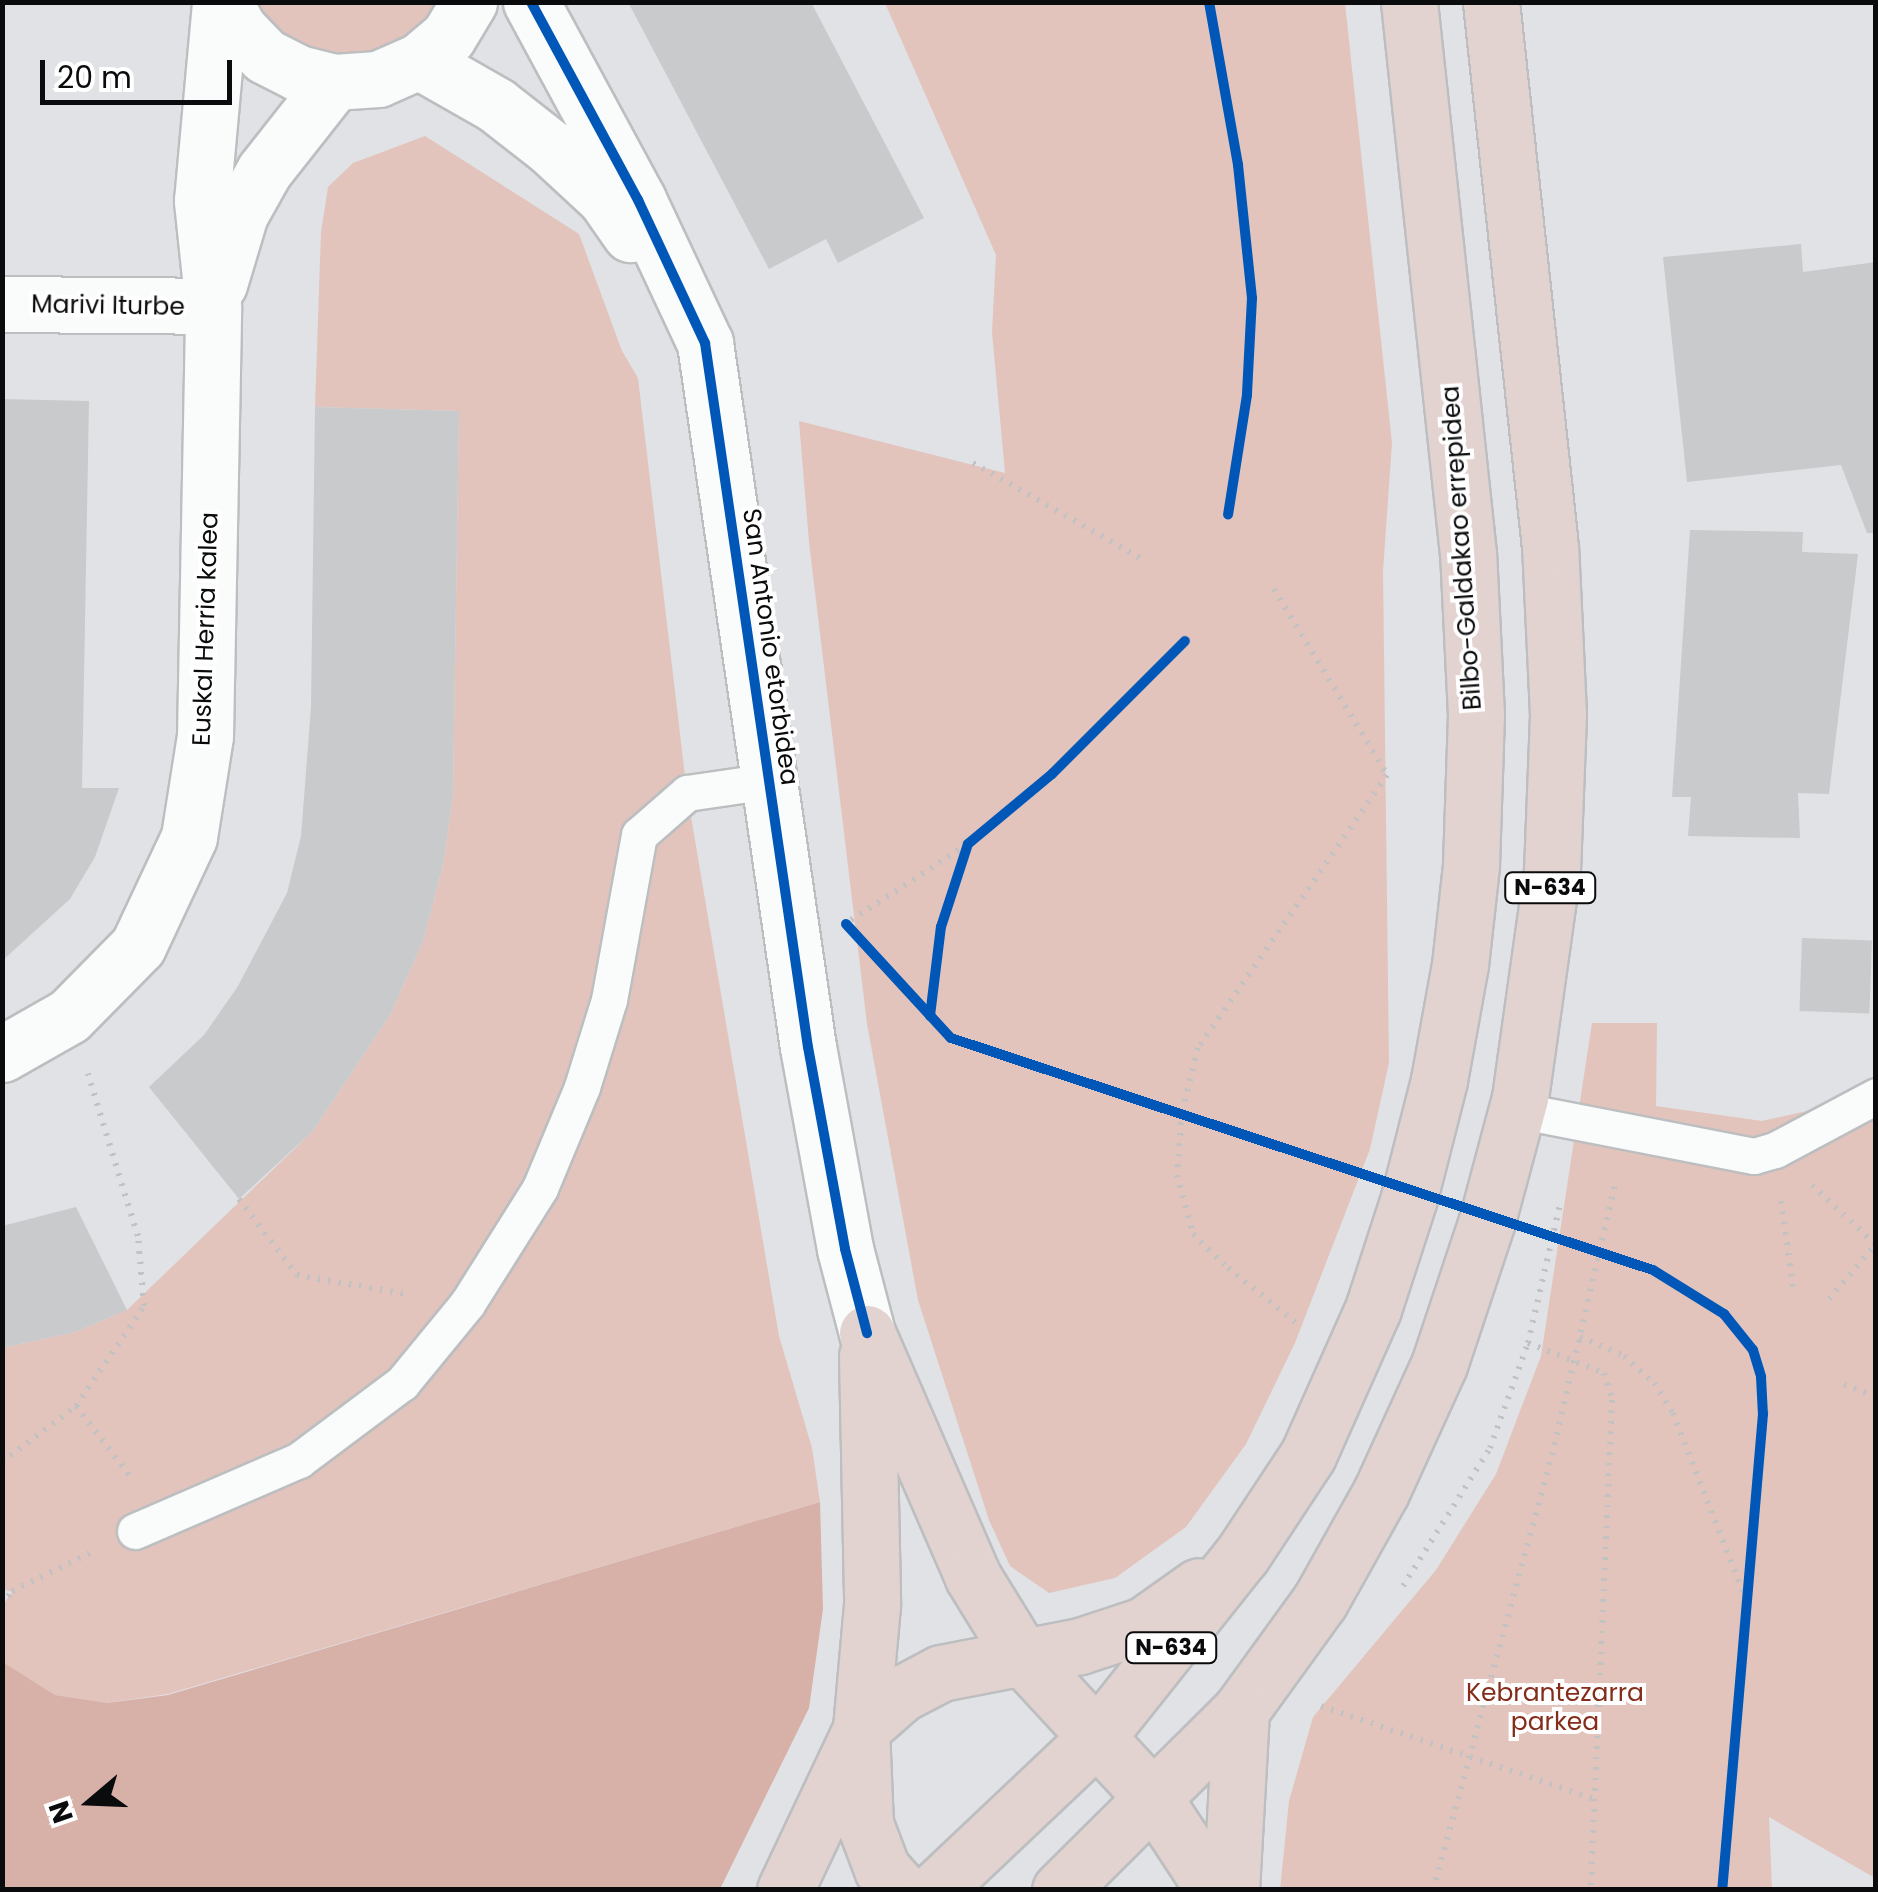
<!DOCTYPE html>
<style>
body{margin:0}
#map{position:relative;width:1878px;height:1892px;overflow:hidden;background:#e0e2e5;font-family:Poppins,sans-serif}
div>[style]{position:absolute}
.green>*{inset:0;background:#e2c4bd}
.forest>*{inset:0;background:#d7b0a8}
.building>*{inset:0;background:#c8cacc;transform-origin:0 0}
.path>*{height:6px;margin-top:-3px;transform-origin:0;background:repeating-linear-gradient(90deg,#c2c2c3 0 2.5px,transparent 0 10.5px)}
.roads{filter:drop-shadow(2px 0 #bcbec0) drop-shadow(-2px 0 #bcbec0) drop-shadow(0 2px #bcbec0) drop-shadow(0 -2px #bcbec0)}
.lane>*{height:35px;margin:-17.5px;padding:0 17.5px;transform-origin:17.5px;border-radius:17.5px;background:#fafbfb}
.street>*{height:55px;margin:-27.5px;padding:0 27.5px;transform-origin:27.5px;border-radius:27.5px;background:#fafbfb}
.highway>*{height:55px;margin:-27.5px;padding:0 27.5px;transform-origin:27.5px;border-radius:27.5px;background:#e2d3d0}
.cycleway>*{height:10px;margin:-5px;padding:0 5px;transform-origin:5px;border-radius:5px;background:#0057b8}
span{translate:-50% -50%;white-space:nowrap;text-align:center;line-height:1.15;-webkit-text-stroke:8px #fff;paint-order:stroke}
.shield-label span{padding:2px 8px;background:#fff;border:2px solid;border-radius:8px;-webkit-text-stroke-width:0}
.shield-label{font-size:22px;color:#0a0b0d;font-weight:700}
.street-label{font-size:25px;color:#0a0b0d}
.park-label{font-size:25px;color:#832d1a}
.frame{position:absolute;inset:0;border:5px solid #0a0b0d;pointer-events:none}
.north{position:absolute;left:40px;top:1752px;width:100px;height:100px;-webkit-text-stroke:8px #fff;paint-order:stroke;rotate:251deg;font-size:28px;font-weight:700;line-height:40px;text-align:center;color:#0a0b0d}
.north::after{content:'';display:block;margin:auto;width:35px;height:45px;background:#0a0b0d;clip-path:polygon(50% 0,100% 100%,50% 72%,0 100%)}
.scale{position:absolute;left:40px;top:60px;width:192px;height:45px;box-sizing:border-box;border:5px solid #0a0b0d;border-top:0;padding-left:12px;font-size:30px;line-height:35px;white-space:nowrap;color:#0a0b0d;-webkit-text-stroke:8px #fff;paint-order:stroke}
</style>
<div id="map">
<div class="green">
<i style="clip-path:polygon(249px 3px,440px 3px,428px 22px,404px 44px,371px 57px,336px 60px,268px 30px)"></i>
<i style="clip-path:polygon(885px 3px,1345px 3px,1392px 443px,1383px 571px,1389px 1063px,1370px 1149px,1295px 1343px,1246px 1444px,1186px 1527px,1115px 1578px,1049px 1593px,1010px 1566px,989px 1520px,918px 1300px,867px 1024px,809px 542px,799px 421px,1005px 473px,992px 332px,996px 255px)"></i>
<i style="clip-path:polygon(425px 136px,579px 234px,622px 351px,638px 378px,687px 793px,779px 1336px,812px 1448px,820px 1502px,168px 1694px,106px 1703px,55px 1695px,3px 1662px,3px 1605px,12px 1592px,2px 1589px,2px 1348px,75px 1332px,127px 1310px,313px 1131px,390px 1015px,423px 941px,443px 865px,453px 794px,459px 411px,315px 407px,321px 232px,328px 187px,353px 163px)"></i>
<i style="clip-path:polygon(1592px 1023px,1657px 1023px,1656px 1106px,1762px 1121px,1807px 1111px,1875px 1077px,1875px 1878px,1769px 1817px,1772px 1889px,1280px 1890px,1289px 1801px,1313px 1717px,1436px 1570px,1496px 1474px,1541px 1356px)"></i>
</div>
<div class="forest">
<i style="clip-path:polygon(820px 1502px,823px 1609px,809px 1708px,720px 1889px,3px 1889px,3px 1662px,55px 1695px,107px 1703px,168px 1695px)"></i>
</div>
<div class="building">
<i style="clip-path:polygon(628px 2px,811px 2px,924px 218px,838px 263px,826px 239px,769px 269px)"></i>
<i style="clip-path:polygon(1801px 244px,1803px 272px,1876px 262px,1876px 533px,1867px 533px,1841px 465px,1687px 482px,1663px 257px)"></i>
<i style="clip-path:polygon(2px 399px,89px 401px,82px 788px,119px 788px,95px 857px,70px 899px,2px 961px)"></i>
<i style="clip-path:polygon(315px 407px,459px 411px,453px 794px,443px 865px,423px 941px,390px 1015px,313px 1131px,239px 1199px,149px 1087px,204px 1035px,238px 986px,287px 893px,301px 836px,311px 707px)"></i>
<i style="clip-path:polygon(1690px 530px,1803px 532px,1802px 552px,1858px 554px,1829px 794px,1798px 793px,1800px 838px,1688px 836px,1691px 797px,1672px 797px)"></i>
<i style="left:1802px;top:938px;width:70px;height:73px;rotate:2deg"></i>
<i style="clip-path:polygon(76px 1207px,127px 1310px,75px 1332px,2px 1348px,2px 1226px)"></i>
</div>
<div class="path">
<i style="left:973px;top:463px;width:197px;rotate:29.6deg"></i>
<i style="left:1274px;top:589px;width:218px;rotate:58.7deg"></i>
<i style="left:1387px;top:775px;width:332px;rotate:124.7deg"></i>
<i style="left:1198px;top:1048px;width:66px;rotate:104deg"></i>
<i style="left:1182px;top:1112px;width:63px;rotate:94.5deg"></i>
<i style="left:1177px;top:1175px;width:61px;rotate:74.8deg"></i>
<i style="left:1193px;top:1234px;width:49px;rotate:44.2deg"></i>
<i style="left:1228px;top:1268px;width:90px;rotate:38.7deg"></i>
<i style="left:851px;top:920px;width:140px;rotate:-33deg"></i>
<i style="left:1812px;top:1185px;width:86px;rotate:43.1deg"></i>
<i style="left:239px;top:1199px;width:96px;rotate:52.7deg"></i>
<i style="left:297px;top:1275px;width:116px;rotate:10deg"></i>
<i style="left:1781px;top:1201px;width:92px;rotate:81.9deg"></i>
<i style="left:1829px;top:1299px;width:72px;rotate:-49.5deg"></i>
<i style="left:1580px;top:1337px;width:48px;rotate:23.4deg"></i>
<i style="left:1624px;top:1356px;width:40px;rotate:42deg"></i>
<i style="left:1654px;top:1383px;width:36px;rotate:58deg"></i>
<i style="left:1673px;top:1413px;width:204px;rotate:68.7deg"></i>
<i style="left:1528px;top:1343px;width:82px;rotate:21.5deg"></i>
<i style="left:1604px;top:1373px;width:28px;rotate:73deg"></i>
<i style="left:1612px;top:1400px;width:490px;rotate:92.5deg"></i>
<i style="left:1844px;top:1384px;width:35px;rotate:22deg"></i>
<i style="left:76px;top:1406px;width:88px;rotate:52.4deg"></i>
<i style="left:2px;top:1462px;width:93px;rotate:-37.1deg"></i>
<i style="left:76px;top:1406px;width:121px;rotate:-55.8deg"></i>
<i style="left:144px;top:1306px;width:70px;rotate:-94.9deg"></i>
<i style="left:138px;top:1236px;width:170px;rotate:-107.2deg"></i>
<i style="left:1403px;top:1586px;width:163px;rotate:-57.8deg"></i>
<i style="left:1490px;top:1448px;width:112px;rotate:-70.1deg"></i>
<i style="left:1528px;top:1343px;width:143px;rotate:-77deg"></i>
<i style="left:2px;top:1605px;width:17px;rotate:-54deg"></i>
<i style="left:12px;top:1591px;width:87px;rotate:-26deg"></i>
<i style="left:1321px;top:1706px;width:288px;rotate:18.8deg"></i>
<i style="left:1433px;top:1890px;width:451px;rotate:-74.7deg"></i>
<i style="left:1552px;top:1455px;width:281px;rotate:-76.9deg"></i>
</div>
<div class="roads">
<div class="lane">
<i style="left:1517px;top:1110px;width:241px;rotate:11deg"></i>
<i style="left:1754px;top:1156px;width:22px;rotate:-16deg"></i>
<i style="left:1775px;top:1150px;width:115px;rotate:-28.1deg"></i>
<i style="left:135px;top:1531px;width:179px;rotate:-23.4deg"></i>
<i style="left:299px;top:1460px;width:129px;rotate:-36.8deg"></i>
<i style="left:402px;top:1383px;width:102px;rotate:-50.6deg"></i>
<i style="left:467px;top:1304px;width:137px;rotate:-57.8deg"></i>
<i style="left:540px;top:1188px;width:109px;rotate:-67.4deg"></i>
<i style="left:582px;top:1087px;width:91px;rotate:-72.8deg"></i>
<i style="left:609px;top:1000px;width:168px;rotate:-79.7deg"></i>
<i style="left:639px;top:835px;width:64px;rotate:-41.2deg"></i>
<i style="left:687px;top:793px;width:83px;rotate:-8.3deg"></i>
</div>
<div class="street">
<i style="left:224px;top:2px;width:31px;rotate:61deg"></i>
<i style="left:239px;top:29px;width:37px;rotate:46deg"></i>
<i style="left:265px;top:56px;width:37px;rotate:27deg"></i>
<i style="left:298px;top:73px;width:37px;rotate:14deg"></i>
<i style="left:334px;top:82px;width:44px;rotate:-3.9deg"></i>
<i style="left:378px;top:79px;width:45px;rotate:-23.7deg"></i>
<i style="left:419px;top:61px;width:38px;rotate:-40deg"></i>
<i style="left:448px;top:37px;width:41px;rotate:-59deg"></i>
<i style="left:531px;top:2px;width:225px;rotate:61.6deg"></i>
<i style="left:638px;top:200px;width:158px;rotate:64.9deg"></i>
<i style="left:705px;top:343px;width:711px;rotate:81.68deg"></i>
<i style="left:808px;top:1047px;width:205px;rotate:79.6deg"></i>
<i style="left:845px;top:1249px;width:87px;rotate:75.3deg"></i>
<i style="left:419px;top:61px;width:89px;rotate:29.7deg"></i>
<i style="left:496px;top:105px;width:70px;rotate:38deg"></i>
<i style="left:551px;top:148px;width:74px;rotate:42.8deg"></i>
<i style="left:605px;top:198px;width:44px;rotate:55.2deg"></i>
<i style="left:219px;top:284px;width:73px;rotate:-73.3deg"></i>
<i style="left:240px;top:214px;width:49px;rotate:-60.8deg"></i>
<i style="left:264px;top:171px;width:113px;rotate:-51.8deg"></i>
<i style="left:2px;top:304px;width:211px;rotate:0.5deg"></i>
<i style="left:2px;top:1054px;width:77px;rotate:-29.6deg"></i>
<i style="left:69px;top:1016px;width:98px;rotate:-45.4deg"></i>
<i style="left:138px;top:946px;width:120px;rotate:-64.9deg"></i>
<i style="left:189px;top:837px;width:102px;rotate:-81deg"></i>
<i style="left:205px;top:736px;width:430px;rotate:-88.9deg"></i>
<i style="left:213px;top:306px;width:106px;rotate:-96deg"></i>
<i style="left:202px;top:201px;width:200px;rotate:-84.8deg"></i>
</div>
<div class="highway">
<i style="left:867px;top:1333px;width:266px;rotate:66.5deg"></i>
<i style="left:973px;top:1577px;width:92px;rotate:58.4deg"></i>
<i style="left:1021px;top:1655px;width:197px;rotate:47.3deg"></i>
<i style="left:1155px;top:1800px;width:87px;rotate:56.7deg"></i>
<i style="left:1203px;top:1873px;width:18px;rotate:71deg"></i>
<i style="left:867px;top:1356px;width:249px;rotate:88.8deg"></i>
<i style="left:872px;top:1605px;width:124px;rotate:95.1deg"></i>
<i style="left:861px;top:1729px;width:95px;rotate:87.6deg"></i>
<i style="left:865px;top:1824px;width:48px;rotate:69.3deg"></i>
<i style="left:882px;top:1869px;width:28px;rotate:48deg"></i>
<i style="left:785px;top:1890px;width:178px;rotate:-64.7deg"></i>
<i style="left:861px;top:1729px;width:53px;rotate:-41.2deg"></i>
<i style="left:901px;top:1694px;width:45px;rotate:-27.7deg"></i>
<i style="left:941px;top:1673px;width:142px;rotate:-11deg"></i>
<i style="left:1080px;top:1646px;width:67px;rotate:-18.2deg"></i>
<i style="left:1144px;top:1625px;width:67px;rotate:-35.3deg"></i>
<i style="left:935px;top:1890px;width:223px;rotate:-43.4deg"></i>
<i style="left:1097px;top:1737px;width:233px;rotate:-51.5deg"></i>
<i style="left:1242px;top:1555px;width:120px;rotate:-56.6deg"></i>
<i style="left:1308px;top:1455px;width:160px;rotate:-66deg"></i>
<i style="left:1373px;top:1309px;width:117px;rotate:-72deg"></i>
<i style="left:1409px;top:1198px;width:122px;rotate:-75.7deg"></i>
<i style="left:1439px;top:1080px;width:117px;rotate:-79.7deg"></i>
<i style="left:1460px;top:965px;width:101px;rotate:-83.7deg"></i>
<i style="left:1471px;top:865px;width:150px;rotate:-88.1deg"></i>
<i style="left:1476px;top:715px;width:161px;rotate:-92.8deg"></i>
<i style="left:1468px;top:554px;width:555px;rotate:-96.1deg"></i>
<i style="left:1060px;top:1890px;width:255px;rotate:-44.8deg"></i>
<i style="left:1241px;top:1710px;width:135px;rotate:-54.1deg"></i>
<i style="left:1320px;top:1601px;width:125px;rotate:-60.8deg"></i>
<i style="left:1381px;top:1492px;width:140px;rotate:-65.5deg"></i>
<i style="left:1439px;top:1365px;width:152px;rotate:-71.6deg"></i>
<i style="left:1487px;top:1221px;width:127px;rotate:-75deg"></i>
<i style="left:1520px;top:1098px;width:229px;rotate:-82deg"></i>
<i style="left:1552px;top:871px;width:157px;rotate:-87.8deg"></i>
<i style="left:1558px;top:714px;width:167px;rotate:-92.7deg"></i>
<i style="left:1550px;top:547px;width:548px;rotate:-96.18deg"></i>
<i style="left:1231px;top:1890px;width:180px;rotate:-86.8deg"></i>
</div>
</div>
<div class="cycleway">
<i style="left:531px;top:2px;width:225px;rotate:61.6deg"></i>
<i style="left:638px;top:200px;width:158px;rotate:64.9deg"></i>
<i style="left:705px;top:343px;width:711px;rotate:81.68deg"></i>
<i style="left:808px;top:1047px;width:205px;rotate:79.6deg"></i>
<i style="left:845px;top:1249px;width:87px;rotate:75.3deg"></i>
<i style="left:1209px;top:2px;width:166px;rotate:79.9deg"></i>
<i style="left:1238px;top:165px;width:134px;rotate:84deg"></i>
<i style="left:1252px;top:298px;width:97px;rotate:93deg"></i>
<i style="left:1247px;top:395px;width:121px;rotate:99deg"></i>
<i style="left:846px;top:924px;width:155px;rotate:47.4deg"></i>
<i style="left:951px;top:1038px;width:739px;rotate:18.29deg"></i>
<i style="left:1653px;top:1270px;width:84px;rotate:31.8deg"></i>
<i style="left:1724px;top:1314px;width:46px;rotate:51.1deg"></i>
<i style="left:1753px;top:1350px;width:28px;rotate:73deg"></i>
<i style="left:1761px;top:1377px;width:37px;rotate:87deg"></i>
<i style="left:1763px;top:1414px;width:478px;rotate:94.9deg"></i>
<i style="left:930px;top:1016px;width:90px;rotate:-83deg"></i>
<i style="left:941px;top:927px;width:87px;rotate:-72deg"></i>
<i style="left:968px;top:844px;width:109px;rotate:-39.8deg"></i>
<i style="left:1052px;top:774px;width:188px;rotate:-45deg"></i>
</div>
<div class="shield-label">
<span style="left:1550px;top:888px">N-634</span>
<span style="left:1171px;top:1648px">N-634</span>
</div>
<div class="street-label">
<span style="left:108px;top:306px;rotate:1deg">Marivi Iturbe</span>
<span style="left:1462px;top:548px;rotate:-94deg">Bilbo-Galdakao errepidea</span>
<span style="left:206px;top:629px;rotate:-88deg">Euskal Herria kalea</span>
<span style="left:770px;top:647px;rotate:82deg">San Antonio etorbidea</span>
</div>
<div class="park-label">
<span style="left:1555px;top:1708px">Kebrantezarra<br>parkea</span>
</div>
<div class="frame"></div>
<div class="north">N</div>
<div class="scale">20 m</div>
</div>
